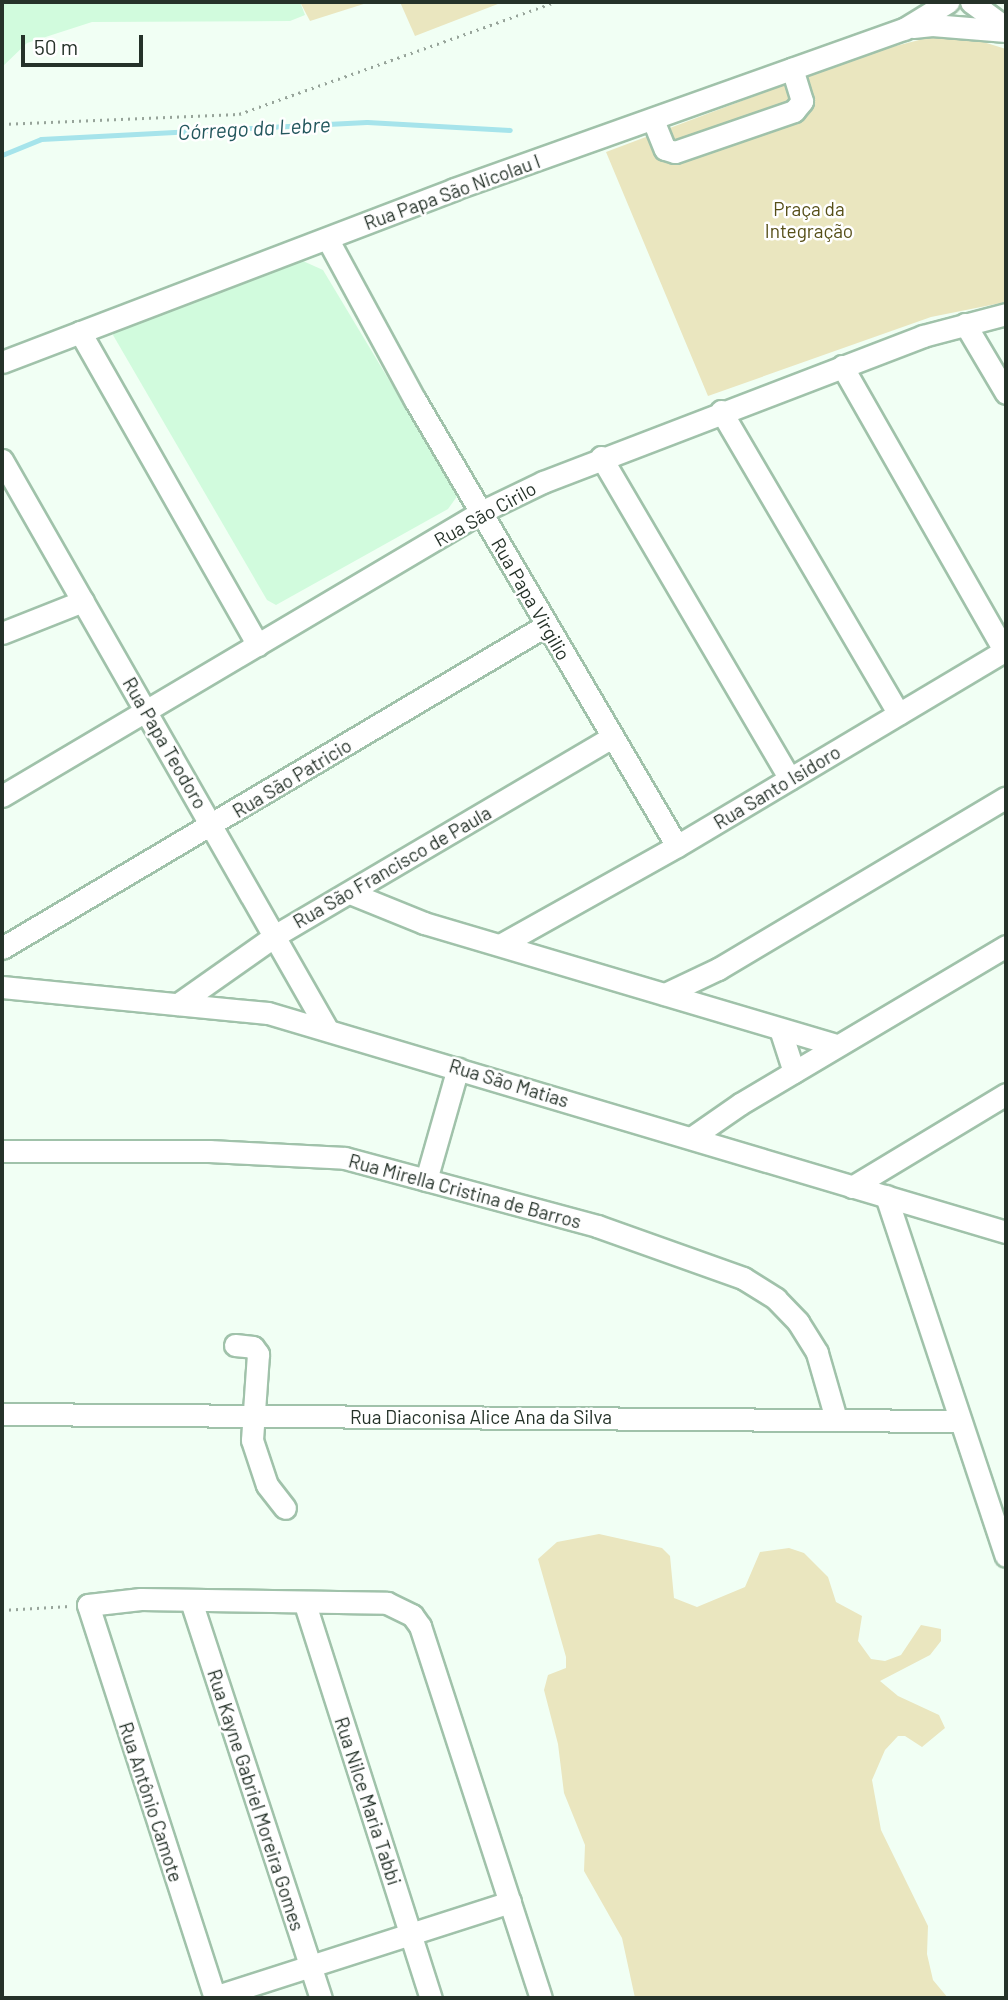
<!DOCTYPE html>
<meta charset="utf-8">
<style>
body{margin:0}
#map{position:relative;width:1008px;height:2000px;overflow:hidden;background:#f1fff4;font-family:Barlow,sans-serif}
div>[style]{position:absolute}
.built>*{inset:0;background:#d1fbdd}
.green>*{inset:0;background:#eae6bf}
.stream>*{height:5px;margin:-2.5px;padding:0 2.5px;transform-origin:2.5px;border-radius:2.5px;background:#a6e4eb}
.path>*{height:2.5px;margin-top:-1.25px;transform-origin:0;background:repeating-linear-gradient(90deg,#97a49a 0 2px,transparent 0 7px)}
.roads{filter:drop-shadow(2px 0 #a0c2aa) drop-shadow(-2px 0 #a0c2aa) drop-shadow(0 2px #a0c2aa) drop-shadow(0 -2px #a0c2aa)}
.minor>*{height:21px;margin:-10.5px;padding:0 10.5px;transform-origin:10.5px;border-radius:10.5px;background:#fff}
span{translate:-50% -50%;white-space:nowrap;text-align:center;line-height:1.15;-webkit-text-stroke:5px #fff;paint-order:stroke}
.street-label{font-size:19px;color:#253229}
.park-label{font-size:19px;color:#564f18}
.water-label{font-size:21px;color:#23575d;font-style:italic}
.frame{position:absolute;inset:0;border:4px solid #253229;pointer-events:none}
.scale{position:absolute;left:21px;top:35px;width:122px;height:32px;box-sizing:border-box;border:4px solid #253229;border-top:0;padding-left:9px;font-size:21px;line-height:24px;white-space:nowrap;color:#253229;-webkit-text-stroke:5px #fff;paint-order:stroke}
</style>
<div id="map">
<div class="built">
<i style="clip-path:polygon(2px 2px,300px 2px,305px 15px,290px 21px,92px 22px,27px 43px,2px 67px)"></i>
<i style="clip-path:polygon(294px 257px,323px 270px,458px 495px,448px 509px,276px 605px,267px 600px,113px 335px,116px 328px)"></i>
</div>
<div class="green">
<i style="clip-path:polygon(300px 2px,370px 2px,310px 21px)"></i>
<i style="clip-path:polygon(400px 2px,503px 2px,415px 36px)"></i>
<i style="clip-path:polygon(931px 37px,970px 38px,1006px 49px,1006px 302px,931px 317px,708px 396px,606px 152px,872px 52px)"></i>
<i style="clip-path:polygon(599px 1534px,662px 1548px,670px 1556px,674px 1598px,697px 1607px,745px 1587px,760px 1552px,789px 1548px,804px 1553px,828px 1577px,836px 1602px,862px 1616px,858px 1641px,871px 1659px,885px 1661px,901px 1655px,921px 1625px,941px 1629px,941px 1641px,930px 1655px,880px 1681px,898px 1696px,939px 1715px,945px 1728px,922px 1747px,905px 1736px,898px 1736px,885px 1750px,872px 1780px,881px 1830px,928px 1926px,927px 1954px,933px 1980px,948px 1998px,635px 1998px,622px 1938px,584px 1871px,585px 1845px,564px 1793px,558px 1744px,544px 1690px,548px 1675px,566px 1668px,566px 1657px,538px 1559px,557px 1542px)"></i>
</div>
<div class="stream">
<i style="left:2px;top:155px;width:42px;rotate:-22.3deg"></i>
<i style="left:41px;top:139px;width:326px;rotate:-3deg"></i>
<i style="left:367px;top:122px;width:143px;rotate:3.2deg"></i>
</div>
<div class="path">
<i style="left:2px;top:124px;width:237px;rotate:-2.4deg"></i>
<i style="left:239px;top:114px;width:335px;rotate:-19.5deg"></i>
<i style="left:2px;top:1610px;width:68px;rotate:-3.4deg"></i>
</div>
<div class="roads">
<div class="minor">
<i style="left:971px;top:2px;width:42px;rotate:36.3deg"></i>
<i style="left:913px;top:27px;width:19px;rotate:-6deg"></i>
<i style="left:932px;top:25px;width:74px;rotate:4.6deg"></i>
<i style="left:653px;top:120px;width:31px;rotate:68deg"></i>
<i style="left:665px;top:149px;width:10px;rotate:17deg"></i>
<i style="left:675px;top:152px;width:126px;rotate:-19deg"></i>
<i style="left:794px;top:111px;width:13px;rotate:-51deg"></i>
<i style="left:802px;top:101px;width:34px;rotate:-107deg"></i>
<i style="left:328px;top:240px;width:182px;rotate:61.5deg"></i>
<i style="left:415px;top:400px;width:517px;rotate:59.57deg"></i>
<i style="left:965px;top:324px;width:80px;rotate:59.3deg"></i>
<i style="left:80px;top:332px;width:360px;rotate:60.4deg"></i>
<i style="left:2px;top:362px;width:484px;rotate:-20.9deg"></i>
<i style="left:454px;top:189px;width:478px;rotate:-19.6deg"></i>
<i style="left:904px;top:29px;width:52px;rotate:-31.5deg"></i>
<i style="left:842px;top:366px;width:331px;rotate:60.3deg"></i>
<i style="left:721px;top:411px;width:351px;rotate:59.6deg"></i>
<i style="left:601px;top:457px;width:373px;rotate:59.6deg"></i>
<i style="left:2px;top:460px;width:653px;rotate:60.26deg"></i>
<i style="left:2px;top:633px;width:87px;rotate:-21.6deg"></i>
<i style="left:2px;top:796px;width:557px;rotate:-30.66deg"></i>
<i style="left:481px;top:512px;width:69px;rotate:-25.8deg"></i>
<i style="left:543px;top:482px;width:407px;rotate:-21deg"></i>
<i style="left:923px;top:336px;width:86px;rotate:-14.8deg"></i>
<i style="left:350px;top:893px;width:80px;rotate:22.1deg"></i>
<i style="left:424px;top:923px;width:431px;rotate:16.5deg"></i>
<i style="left:502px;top:944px;width:201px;rotate:-29.2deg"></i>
<i style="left:677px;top:846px;width:381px;rotate:-30.8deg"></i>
<i style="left:2px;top:948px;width:631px;rotate:-30.67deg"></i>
<i style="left:2px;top:987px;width:267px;rotate:5.6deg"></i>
<i style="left:268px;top:1013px;width:770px;rotate:16.53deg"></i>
<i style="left:665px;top:994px;width:59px;rotate:-25.3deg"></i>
<i style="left:718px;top:969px;width:335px;rotate:-30.8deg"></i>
<i style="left:178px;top:1004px;width:120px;rotate:-35.1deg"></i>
<i style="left:276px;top:935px;width:388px;rotate:-30.5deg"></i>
<i style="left:781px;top:1032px;width:42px;rotate:72deg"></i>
<i style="left:691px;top:1138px;width:60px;rotate:-34.8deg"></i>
<i style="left:740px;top:1104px;width:309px;rotate:-30.7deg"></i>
<i style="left:2px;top:1151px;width:207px"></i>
<i style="left:209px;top:1151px;width:136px;rotate:2.9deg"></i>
<i style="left:345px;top:1158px;width:261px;rotate:15.1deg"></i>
<i style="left:597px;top:1226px;width:155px;rotate:19.6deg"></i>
<i style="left:743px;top:1278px;width:39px;rotate:32deg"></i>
<i style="left:776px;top:1299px;width:32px;rotate:46deg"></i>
<i style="left:798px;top:1322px;width:36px;rotate:58deg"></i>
<i style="left:817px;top:1353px;width:69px;rotate:73.9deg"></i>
<i style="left:426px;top:1180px;width:116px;rotate:-74.1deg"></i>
<i style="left:852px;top:1187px;width:180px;rotate:-31.1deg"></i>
<i style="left:886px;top:1196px;width:379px;rotate:71.6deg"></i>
<i style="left:235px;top:1345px;width:18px;rotate:6deg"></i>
<i style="left:253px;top:1347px;width:9px;rotate:54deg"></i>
<i style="left:258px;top:1354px;width:86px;rotate:94deg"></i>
<i style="left:252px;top:1440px;width:47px;rotate:71.6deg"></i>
<i style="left:267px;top:1485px;width:29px;rotate:52deg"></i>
<i style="left:2px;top:1414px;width:958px;rotate:0.42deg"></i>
<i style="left:191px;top:1601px;width:418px;rotate:71.9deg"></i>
<i style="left:305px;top:1604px;width:414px;rotate:72.3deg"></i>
<i style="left:214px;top:1997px;width:311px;rotate:-17.8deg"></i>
<i style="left:215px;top:1998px;width:413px;rotate:-107.9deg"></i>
<i style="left:88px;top:1605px;width:53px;rotate:-6.5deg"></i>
<i style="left:141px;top:1599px;width:246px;rotate:0.9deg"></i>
<i style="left:387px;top:1603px;width:28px;rotate:26deg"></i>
<i style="left:412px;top:1615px;width:14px;rotate:54deg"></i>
<i style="left:420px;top:1626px;width:391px;rotate:72deg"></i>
</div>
</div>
<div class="street-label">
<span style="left:452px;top:192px;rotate:-20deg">Rua Papa São Nicolau I</span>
<span style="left:485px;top:514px;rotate:-29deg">Rua São Cirilo</span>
<span style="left:531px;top:599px;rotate:60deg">Rua Papa Virgilio</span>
<span style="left:165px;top:743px;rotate:60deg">Rua Papa Teodoro</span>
<span style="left:292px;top:778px;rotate:-31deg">Rua São Patricio</span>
<span style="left:777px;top:787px;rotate:-31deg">Rua Santo Isidoro</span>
<span style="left:392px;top:867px;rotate:-30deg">Rua São Francisco de Paula</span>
<span style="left:509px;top:1083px;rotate:17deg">Rua São Matias</span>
<span style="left:465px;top:1191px;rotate:15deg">Rua Mirella Cristina de Barros</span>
<span style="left:481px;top:1417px">Rua Diaconisa Alice Ana da Silva</span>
<span style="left:256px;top:1800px;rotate:72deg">Rua Kayne Gabriel Moreira Gomes</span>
<span style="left:368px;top:1801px;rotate:72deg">Rua Nilce Maria Tabbi</span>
<span style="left:151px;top:1802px;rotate:72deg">Rua Antônio Camote</span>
</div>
<div class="park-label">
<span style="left:809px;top:220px">Praça da<br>Integração</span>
</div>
<div class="water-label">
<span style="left:254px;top:128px;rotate:-3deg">Córrego da Lebre</span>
</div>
<div class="frame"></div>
<div class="scale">50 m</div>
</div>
